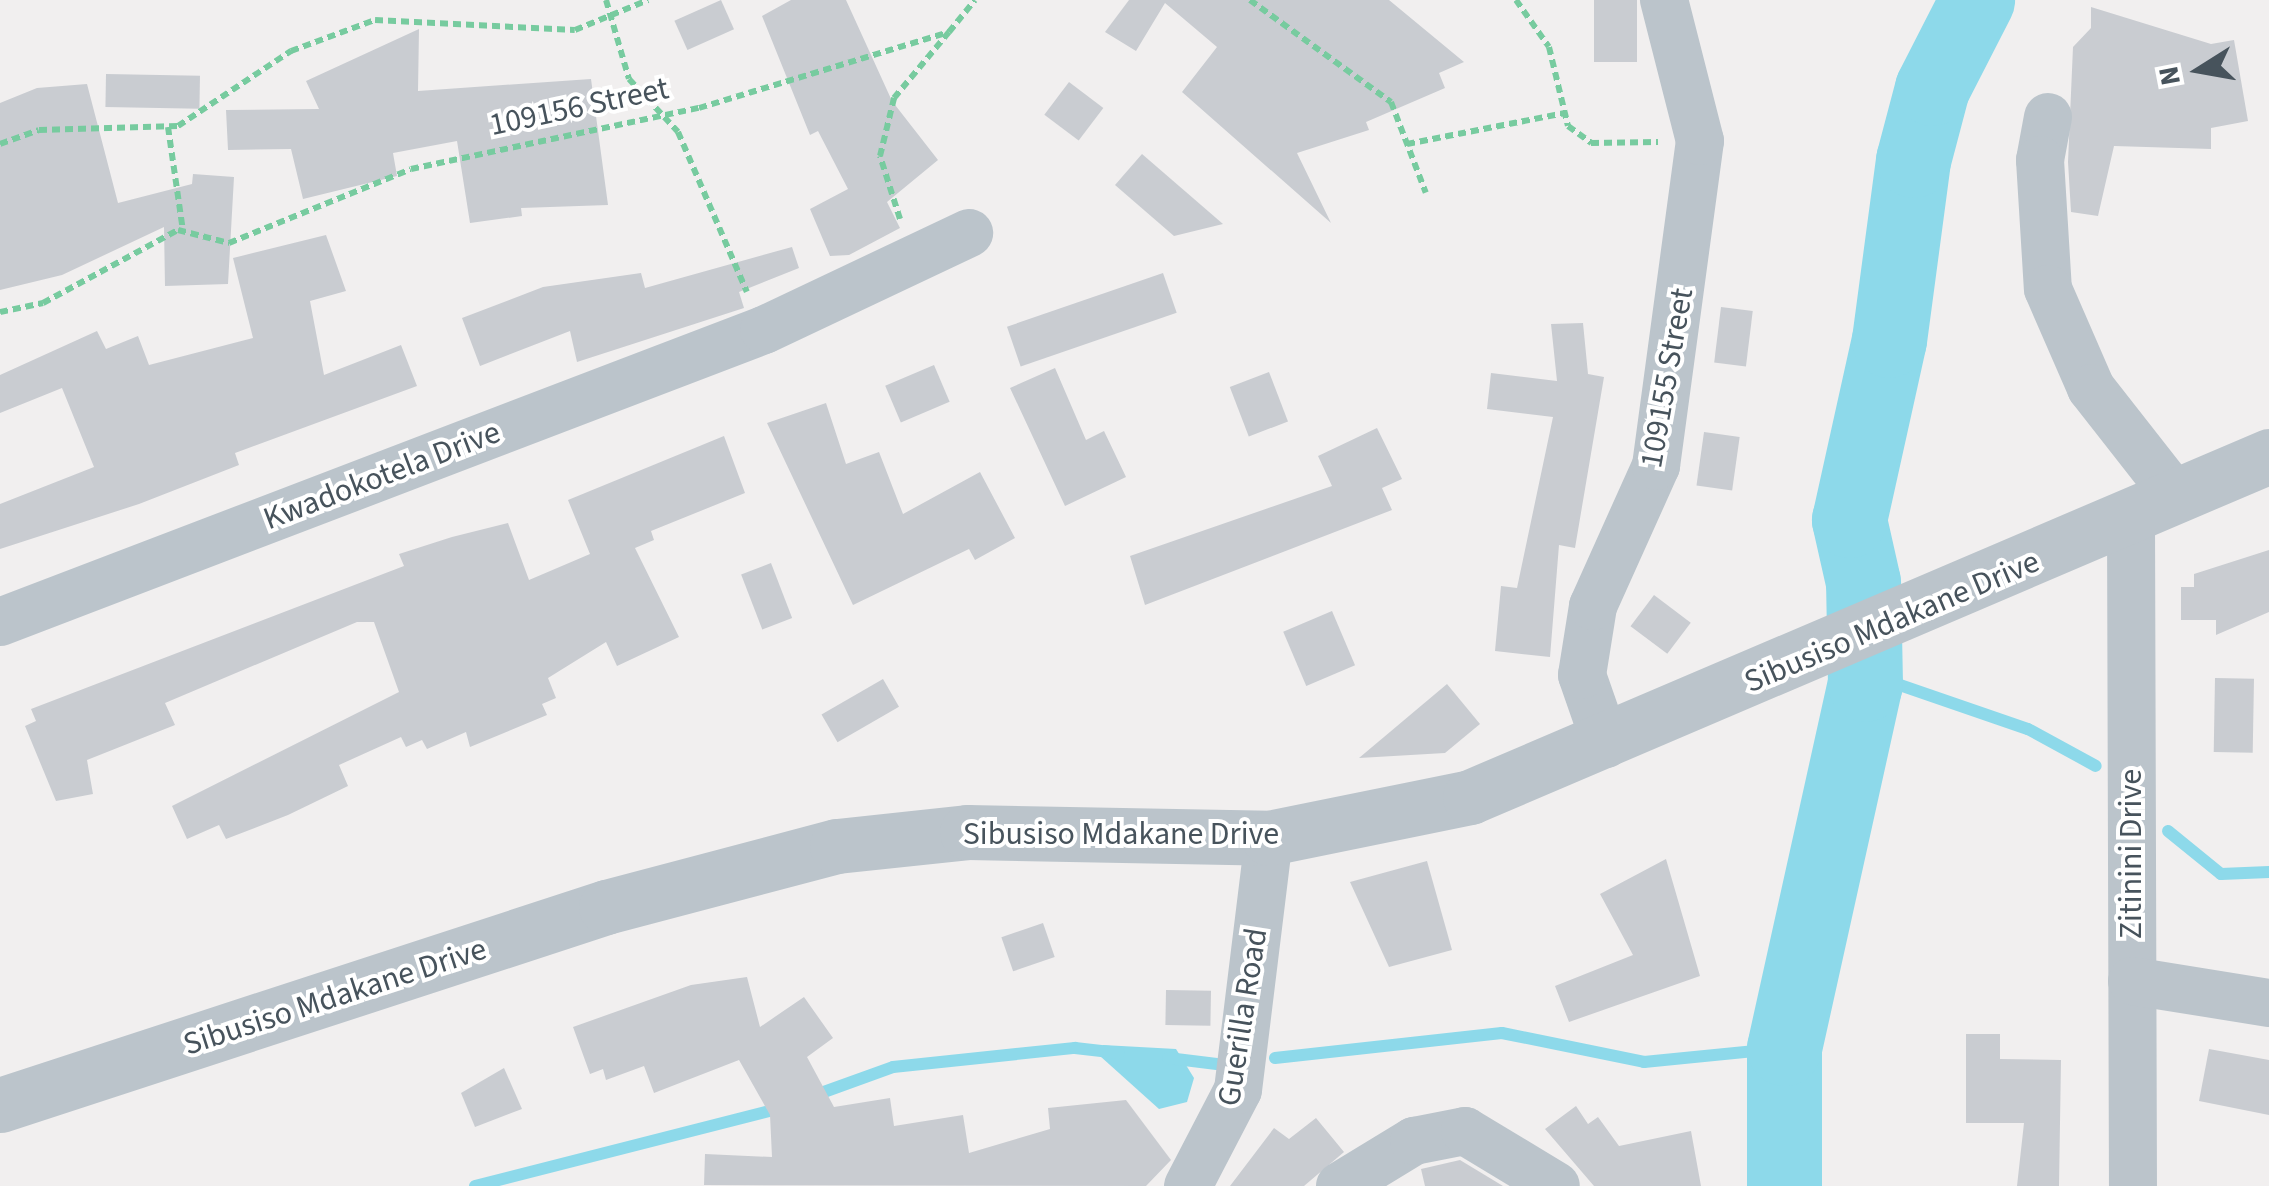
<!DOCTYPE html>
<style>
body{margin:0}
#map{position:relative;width:2269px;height:1186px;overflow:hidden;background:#f1efef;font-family:"Source Sans 3",sans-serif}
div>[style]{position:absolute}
.water>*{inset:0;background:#8dd9ea}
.stream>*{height:12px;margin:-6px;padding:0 6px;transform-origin:6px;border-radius:6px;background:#8dd9ea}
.river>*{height:75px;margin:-37.5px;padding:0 37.5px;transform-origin:37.5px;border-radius:37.5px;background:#8dd9ea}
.building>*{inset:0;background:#c9ccd1;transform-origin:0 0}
.path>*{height:6px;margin-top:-3px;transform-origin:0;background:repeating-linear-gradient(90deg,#77cb9f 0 8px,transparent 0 13px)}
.minor>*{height:48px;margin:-24px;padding:0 24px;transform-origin:24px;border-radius:24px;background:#bbc4cb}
.tertiary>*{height:55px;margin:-27.5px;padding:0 27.5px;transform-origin:27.5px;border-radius:27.5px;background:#bbc4cb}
span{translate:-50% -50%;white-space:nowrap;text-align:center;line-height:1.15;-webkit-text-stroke:8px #fff;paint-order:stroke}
.street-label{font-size:32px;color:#47535c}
.north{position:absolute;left:2149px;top:20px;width:100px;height:100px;-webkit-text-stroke:8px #fff;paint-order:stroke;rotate:259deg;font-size:28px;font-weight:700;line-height:40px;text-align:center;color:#47535c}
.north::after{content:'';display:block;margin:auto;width:35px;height:45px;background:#47535c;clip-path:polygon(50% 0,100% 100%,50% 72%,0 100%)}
</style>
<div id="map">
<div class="water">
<i style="clip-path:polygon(1103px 1045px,1176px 1049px,1194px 1078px,1187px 1102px,1159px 1109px,1100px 1056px)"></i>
</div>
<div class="stream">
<i style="left:1865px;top:673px;width:172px;rotate:19deg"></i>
<i style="left:2028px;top:729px;width:77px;rotate:28.6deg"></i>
<i style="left:2168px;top:831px;width:68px;rotate:39.1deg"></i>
<i style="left:2221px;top:874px;width:48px;rotate:-2.4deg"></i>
<i style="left:1168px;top:1058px;width:49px;rotate:7deg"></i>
<i style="left:1275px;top:1058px;width:228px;rotate:-6.3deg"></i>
<i style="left:1502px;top:1033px;width:145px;rotate:11.5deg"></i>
<i style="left:1644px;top:1062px;width:141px;rotate:-5.7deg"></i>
<i style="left:810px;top:1097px;width:88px;rotate:-19.9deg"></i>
<i style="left:893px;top:1067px;width:183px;rotate:-6deg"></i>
<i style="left:1075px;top:1048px;width:44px;rotate:6.5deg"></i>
<i style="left:475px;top:1186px;width:317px;rotate:-14.3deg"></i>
</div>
<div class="river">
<i style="left:1784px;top:1186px;width:138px;rotate:-90deg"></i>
<i style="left:1784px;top:1048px;width:373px;rotate:-77.5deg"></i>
<i style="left:1865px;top:684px;width:102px;rotate:-91.1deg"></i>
<i style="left:1863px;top:582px;width:64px;rotate:-102.7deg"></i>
<i style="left:1849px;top:520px;width:184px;rotate:-77.5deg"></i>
<i style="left:1889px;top:340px;width:182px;rotate:-82.4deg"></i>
<i style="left:1913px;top:160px;width:74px;rotate:-75.2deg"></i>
<i style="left:1932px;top:88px;width:99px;rotate:-62.9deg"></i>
</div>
<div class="building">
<i style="left:721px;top:0;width:32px;height:51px;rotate:66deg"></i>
<i style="clip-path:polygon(791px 0,846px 0,892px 101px,938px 160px,887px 202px,900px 228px,849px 255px,830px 256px,810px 209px,848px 189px,818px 131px,810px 135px,762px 16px)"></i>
<i style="clip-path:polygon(1129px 0,1389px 0,1464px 62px,1439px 73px,1445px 88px,1366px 122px,1369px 130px,1297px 153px,1331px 223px,1182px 92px,1217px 47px,1165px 3px,1136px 51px,1105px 32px)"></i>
<i style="left:1594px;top:0;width:43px;height:62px"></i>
<i style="clip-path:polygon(2091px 7px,2211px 44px,2234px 40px,2248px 121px,2211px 128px,2211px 149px,2114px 146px,2098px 216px,2071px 212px,2068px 162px,2073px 47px,2091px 28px)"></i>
<i style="clip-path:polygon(419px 29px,418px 91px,591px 79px,608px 205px,521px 208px,522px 216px,470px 223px,457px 141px,393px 153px,397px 176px,303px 199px,291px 149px,228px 150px,226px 110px,319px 109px,306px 81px)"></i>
<i style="left:106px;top:74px;width:94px;height:33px;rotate:1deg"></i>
<i style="left:1069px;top:82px;width:43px;height:41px;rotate:37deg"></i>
<i style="clip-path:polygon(87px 84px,118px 203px,192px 184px,193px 174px,234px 177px,228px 284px,165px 286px,164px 227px,62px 275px,0 290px,0 103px,37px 88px)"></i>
<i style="clip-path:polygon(1142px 154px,1223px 224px,1174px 236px,1115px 185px)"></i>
<i style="clip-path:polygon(326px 235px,346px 291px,310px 301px,324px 375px,401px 345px,417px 386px,235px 453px,239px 465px,139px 504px,0 549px,0 504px,94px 467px,62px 388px,0 413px,0 375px,97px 331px,106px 349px,138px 336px,149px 365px,253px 338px,233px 258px)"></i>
<i style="clip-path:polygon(792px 247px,799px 268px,739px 292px,744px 308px,577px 362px,570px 331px,480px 366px,462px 318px,543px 287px,641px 273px,645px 288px)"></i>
<i style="left:1163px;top:273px;width:42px;height:165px;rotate:71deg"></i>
<i style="left:1721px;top:307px;width:32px;height:56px;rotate:7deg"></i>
<i style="clip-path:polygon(1583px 323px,1588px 374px,1604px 377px,1575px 548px,1559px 545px,1550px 657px,1495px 651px,1501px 586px,1517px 588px,1553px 417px,1487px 409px,1491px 373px,1557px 381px,1551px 324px)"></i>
<i style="left:934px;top:365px;width:40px;height:53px;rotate:67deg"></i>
<i style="clip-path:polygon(1055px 368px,1086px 440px,1104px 431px,1126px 477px,1065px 506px,1010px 388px)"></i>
<i style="left:1269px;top:372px;width:53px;height:42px;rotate:69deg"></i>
<i style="clip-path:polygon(826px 403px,846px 464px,879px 452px,903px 514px,980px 472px,1015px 538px,975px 560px,969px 549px,853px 605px,767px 423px)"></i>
<i style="clip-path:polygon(1377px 428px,1402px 479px,1382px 488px,1392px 510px,1145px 605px,1130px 556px,1332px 486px,1318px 456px)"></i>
<i style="left:1704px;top:432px;width:36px;height:54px;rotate:8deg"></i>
<i style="clip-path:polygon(724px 436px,745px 493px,651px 531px,654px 540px,635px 548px,679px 637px,617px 666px,606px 642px,548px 678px,556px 698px,542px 704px,547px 715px,470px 747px,466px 732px,427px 749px,422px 740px,406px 747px,401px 737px,339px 765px,348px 786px,288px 815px,226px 839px,219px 825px,187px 839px,172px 806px,399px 692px,374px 622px,357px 622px,165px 703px,175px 725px,87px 760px,93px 794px,56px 801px,25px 726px,36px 721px,31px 709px,404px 566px,399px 554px,452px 537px,508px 523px,529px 580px,590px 554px,568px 500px)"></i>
<i style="clip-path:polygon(2269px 550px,2269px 612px,2216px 635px,2216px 620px,2181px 620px,2181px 587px,2194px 587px,2194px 574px)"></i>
<i style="left:771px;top:563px;width:59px;height:32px;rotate:69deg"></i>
<i style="left:1654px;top:595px;width:46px;height:39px;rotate:37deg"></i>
<i style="left:1332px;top:611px;width:59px;height:53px;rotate:67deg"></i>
<i style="left:2215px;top:678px;width:39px;height:74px;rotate:1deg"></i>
<i style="left:883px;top:679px;width:32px;height:71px;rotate:60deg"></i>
<i style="clip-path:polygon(1447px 684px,1480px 724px,1445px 753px,1359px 758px)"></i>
<i style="clip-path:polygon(1666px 859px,1700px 976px,1569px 1022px,1555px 986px,1633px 955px,1600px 894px)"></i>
<i style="clip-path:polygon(1427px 861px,1452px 950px,1389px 967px,1350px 882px)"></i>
<i style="left:1043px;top:923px;width:36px;height:44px;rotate:71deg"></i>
<i style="clip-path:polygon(747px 977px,760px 1027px,804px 997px,833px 1038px,807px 1057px,834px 1107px,890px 1098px,894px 1126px,963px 1115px,969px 1153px,1050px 1129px,1048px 1108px,1126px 1100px,1171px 1160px,1146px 1186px,704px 1185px,705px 1154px,772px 1157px,770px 1115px,739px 1060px,654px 1093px,644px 1066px,606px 1080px,603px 1069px,590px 1074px,573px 1027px,691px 985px)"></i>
<i style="left:1166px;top:990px;width:45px;height:35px;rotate:1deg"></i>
<i style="clip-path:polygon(1966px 1034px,2000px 1034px,2000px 1059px,2061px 1060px,2059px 1186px,2017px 1186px,2024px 1123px,1966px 1123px)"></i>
<i style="clip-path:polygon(2209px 1049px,2269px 1060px,2269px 1115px,2199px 1101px)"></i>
<i style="clip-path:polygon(504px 1068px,522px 1109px,475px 1127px,461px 1093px)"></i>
<i style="clip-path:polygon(1576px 1106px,1588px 1124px,1598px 1117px,1619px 1146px,1691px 1131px,1701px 1186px,1594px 1186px,1545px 1129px)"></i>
<i style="clip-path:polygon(1316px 1118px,1344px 1152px,1304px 1186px,1230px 1186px,1274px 1128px,1289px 1139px)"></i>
<i style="clip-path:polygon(1460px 1160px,1503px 1186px,1425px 1186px,1421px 1169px)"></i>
</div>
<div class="path">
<i style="left:606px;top:0;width:82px;rotate:73.8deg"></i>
<i style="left:629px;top:79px;width:72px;rotate:47.2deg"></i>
<i style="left:678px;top:132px;width:174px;rotate:66.7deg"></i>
<i style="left:1250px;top:0;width:174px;rotate:35.9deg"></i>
<i style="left:1391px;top:102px;width:97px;rotate:69deg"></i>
<i style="left:1516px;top:0;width:57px;rotate:54.9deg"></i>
<i style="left:1549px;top:47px;width:81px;rotate:76.5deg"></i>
<i style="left:1568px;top:126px;width:29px;rotate:36deg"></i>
<i style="left:1591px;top:143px;width:67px;rotate:-0.9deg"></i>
<i style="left:168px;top:127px;width:105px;rotate:81.8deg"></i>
<i style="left:0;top:144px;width:41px;rotate:-19.7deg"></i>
<i style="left:39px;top:130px;width:139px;rotate:-1.6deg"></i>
<i style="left:178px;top:126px;width:136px;rotate:-33.6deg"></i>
<i style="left:291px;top:51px;width:90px;rotate:-20.3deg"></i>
<i style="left:375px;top:20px;width:200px;rotate:2.9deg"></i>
<i style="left:575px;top:30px;width:79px;rotate:-22.3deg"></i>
<i style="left:1407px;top:144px;width:161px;rotate:-11.1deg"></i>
<i style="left:900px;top:219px;width:66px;rotate:-107.6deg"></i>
<i style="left:880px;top:156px;width:60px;rotate:-76.4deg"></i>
<i style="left:894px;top:98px;width:86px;rotate:-50.2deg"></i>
<i style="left:0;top:312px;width:44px;rotate:-11.8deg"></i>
<i style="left:43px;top:303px;width:153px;rotate:-28.4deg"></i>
<i style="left:178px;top:230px;width:53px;rotate:14.3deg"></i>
<i style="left:229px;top:243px;width:196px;rotate:-22.1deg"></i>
<i style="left:411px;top:169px;width:294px;rotate:-12deg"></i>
<i style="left:699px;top:108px;width:261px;rotate:-16.9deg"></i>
<i style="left:949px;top:32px;width:41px;rotate:-50.9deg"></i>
</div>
<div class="minor">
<i style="left:2048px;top:117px;width:44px;rotate:100.5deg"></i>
<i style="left:2040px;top:160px;width:129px;rotate:86.5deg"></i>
<i style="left:2048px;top:289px;width:108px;rotate:66.5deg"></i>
<i style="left:2091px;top:388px;width:141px;rotate:51.9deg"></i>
<i style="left:2131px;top:521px;width:665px;rotate:89.83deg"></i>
<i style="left:0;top:622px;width:818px;rotate:-20.92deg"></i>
<i style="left:764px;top:330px;width:227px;rotate:-25.3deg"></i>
<i style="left:1606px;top:744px;width:73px;rotate:-109.2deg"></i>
<i style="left:1582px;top:675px;width:70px;rotate:-80.9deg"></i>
<i style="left:1593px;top:606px;width:154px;rotate:-65.8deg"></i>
<i style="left:1656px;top:466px;width:328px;rotate:-82.3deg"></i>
<i style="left:1700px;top:141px;width:146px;rotate:-104.3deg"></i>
<i style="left:2132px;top:981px;width:139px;rotate:9.1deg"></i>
<i style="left:1188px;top:1186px;width:108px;rotate:-62.5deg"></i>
<i style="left:1238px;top:1090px;width:254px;rotate:-83deg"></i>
<i style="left:1340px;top:1186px;width:87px;rotate:-31.3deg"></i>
<i style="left:1414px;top:1141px;width:52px;rotate:-11.1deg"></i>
<i style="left:1465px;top:1131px;width:106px;rotate:31.1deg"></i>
</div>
<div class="tertiary">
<i style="left:0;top:1105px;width:638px;rotate:-18.09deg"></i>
<i style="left:606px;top:907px;width:239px;rotate:-14.8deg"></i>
<i style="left:837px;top:846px;width:131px;rotate:-6.1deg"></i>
<i style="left:967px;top:832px;width:302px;rotate:1.1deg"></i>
<i style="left:1269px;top:838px;width:205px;rotate:-11.5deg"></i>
<i style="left:1470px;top:797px;width:869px;rotate:-23.11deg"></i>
</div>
<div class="street-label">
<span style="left:579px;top:107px;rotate:-12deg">109156 Street</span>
<span style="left:1667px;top:378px;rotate:-80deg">109155 Street</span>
<span style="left:382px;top:476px;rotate:-21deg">Kwadokotela Drive</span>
<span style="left:1892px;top:622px;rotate:-23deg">Sibusiso Mdakane Drive</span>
<span style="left:1121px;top:834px">Sibusiso Mdakane Drive</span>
<span style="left:2131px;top:854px;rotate:-90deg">Zitinini Drive</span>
<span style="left:335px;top:997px;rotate:-18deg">Sibusiso Mdakane Drive</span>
<span style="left:1243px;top:1017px;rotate:-81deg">Guerilla Road</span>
</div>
<div class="north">N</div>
</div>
